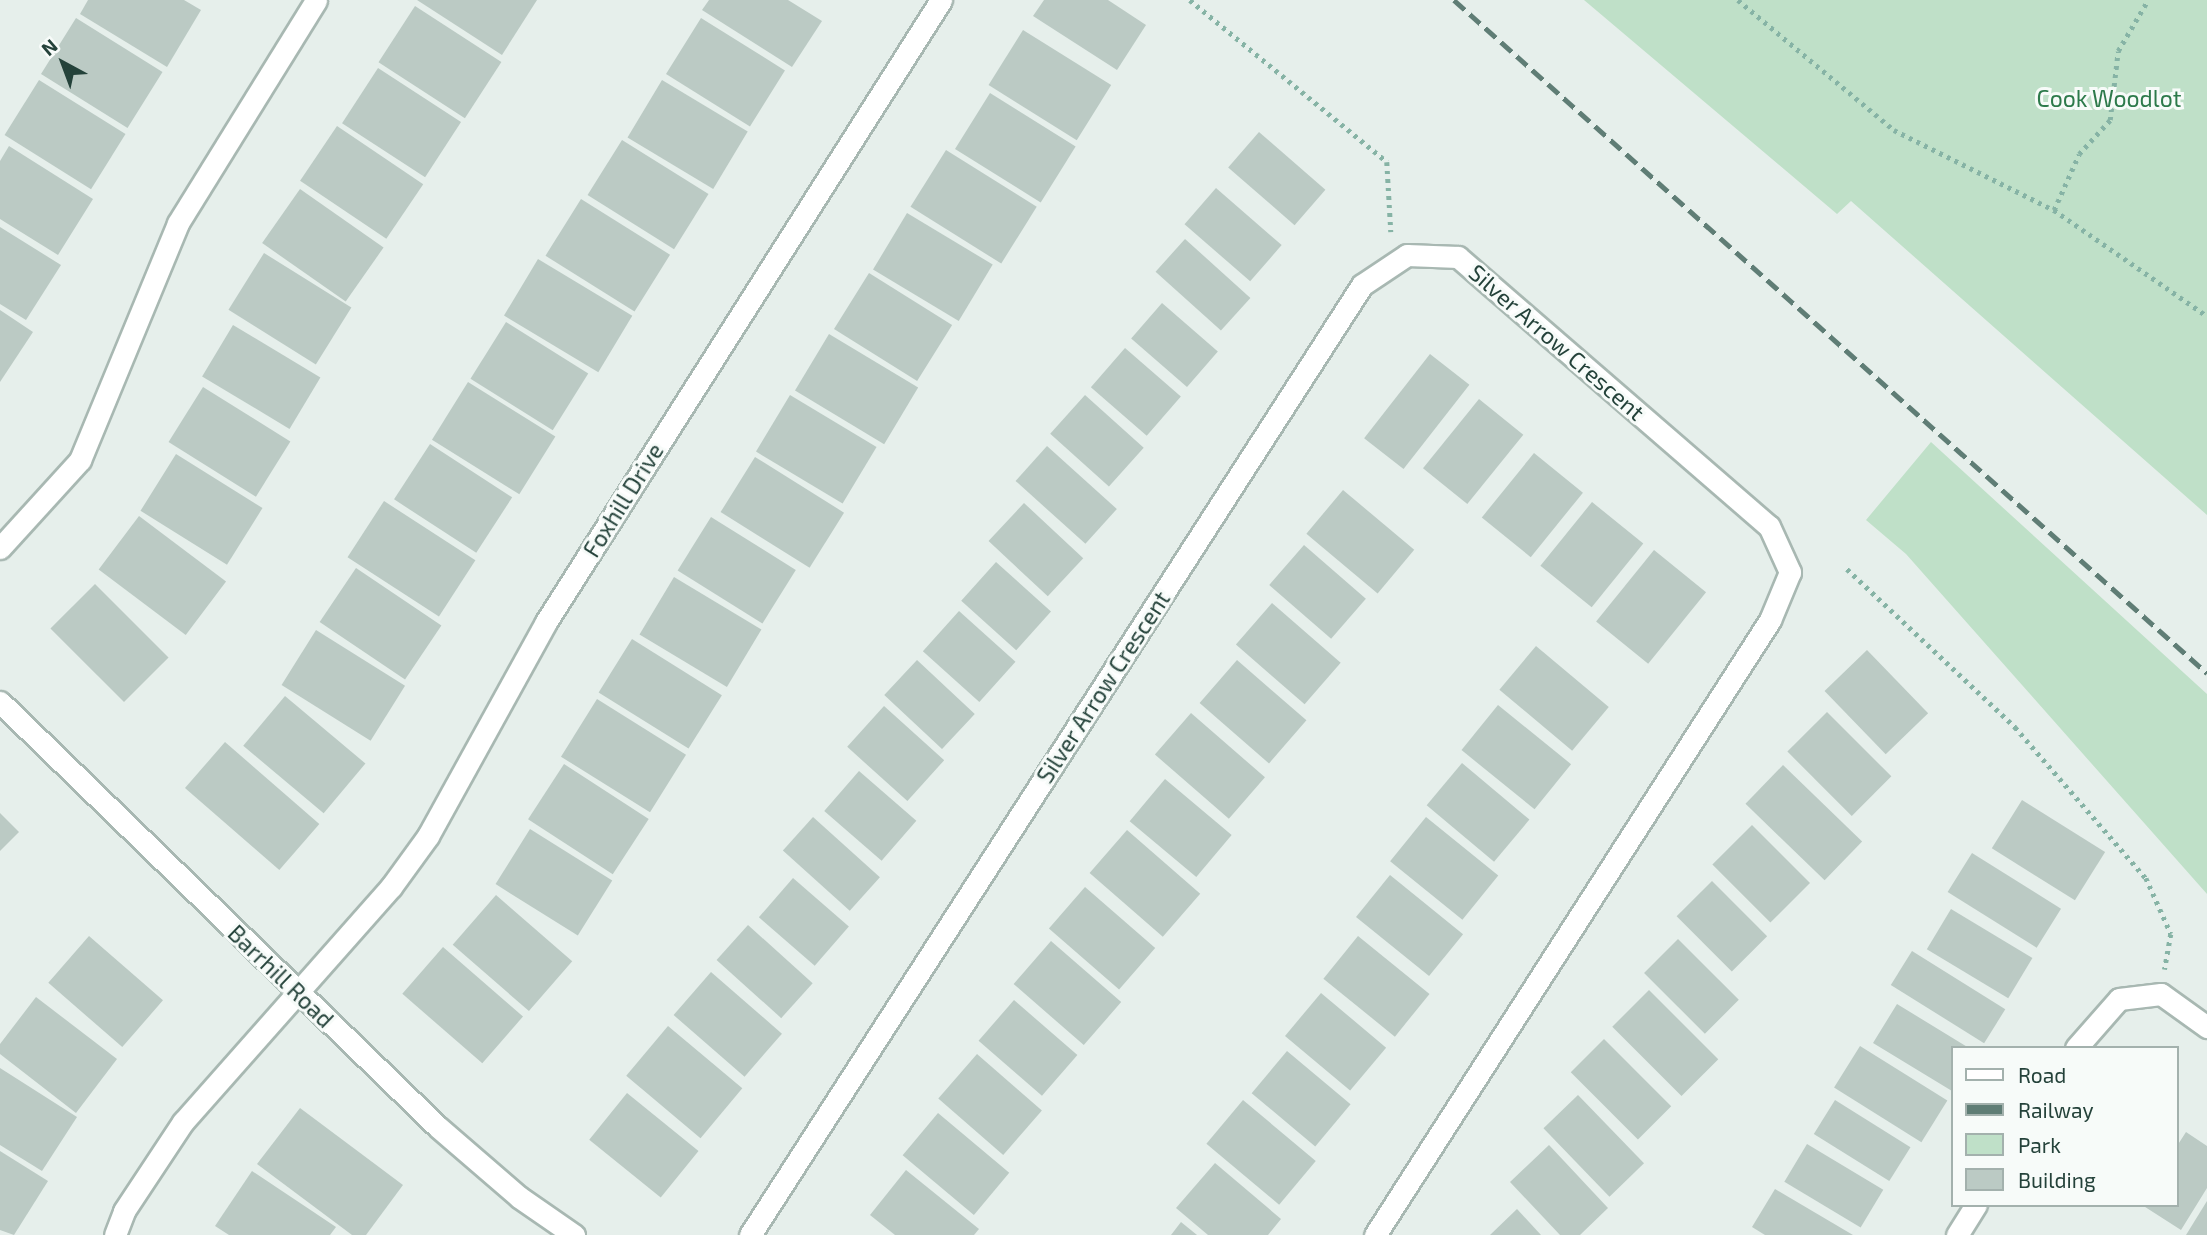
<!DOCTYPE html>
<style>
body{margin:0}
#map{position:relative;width:2207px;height:1235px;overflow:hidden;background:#e6efeb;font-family:"Exo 2",sans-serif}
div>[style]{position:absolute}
.green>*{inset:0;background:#bfe0c8}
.building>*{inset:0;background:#bbcac4;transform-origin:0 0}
.path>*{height:4.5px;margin-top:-2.25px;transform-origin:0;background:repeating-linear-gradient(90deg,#86b3a5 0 3.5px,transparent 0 8.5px)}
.roads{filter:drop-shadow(2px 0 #a8b8b2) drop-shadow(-2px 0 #a8b8b2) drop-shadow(0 2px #a8b8b2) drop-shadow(0 -2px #a8b8b2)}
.minor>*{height:21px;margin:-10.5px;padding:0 10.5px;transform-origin:10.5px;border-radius:10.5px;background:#fff}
.rail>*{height:5px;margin-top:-2.5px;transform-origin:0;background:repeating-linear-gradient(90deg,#5f7d75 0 14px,transparent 0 21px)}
span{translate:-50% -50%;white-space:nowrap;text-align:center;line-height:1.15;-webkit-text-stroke:6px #f7fbf9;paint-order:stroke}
.park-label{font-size:23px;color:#2d7a4b}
.street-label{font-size:23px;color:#24423a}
.legend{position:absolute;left:1951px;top:1046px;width:228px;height:161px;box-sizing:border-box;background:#f7fbf9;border:2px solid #a3b1ad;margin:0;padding:9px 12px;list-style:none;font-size:21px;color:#24423a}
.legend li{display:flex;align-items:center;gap:14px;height:35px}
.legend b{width:35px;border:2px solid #a3b1ad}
.north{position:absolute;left:28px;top:28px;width:70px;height:70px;-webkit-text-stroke:5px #f7fbf9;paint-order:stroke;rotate:319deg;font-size:19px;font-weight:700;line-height:28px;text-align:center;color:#24423a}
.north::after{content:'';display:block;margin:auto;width:24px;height:32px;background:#24423a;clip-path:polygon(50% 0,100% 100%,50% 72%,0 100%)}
</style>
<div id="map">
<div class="green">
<i style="clip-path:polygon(1584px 0,2207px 0,2207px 515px,1851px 201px,1837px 214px)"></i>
<i style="clip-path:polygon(1931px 442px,2207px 694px,2207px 894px,1906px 554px,1866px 520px)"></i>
</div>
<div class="building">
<i style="clip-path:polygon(88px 0,184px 0,201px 10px,167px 67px,80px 14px)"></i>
<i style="clip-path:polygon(417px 0,537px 0,502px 55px)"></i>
<i style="clip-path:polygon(709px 0,788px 0,822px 21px,792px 67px,702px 10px)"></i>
<i style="clip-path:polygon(1044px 0,1108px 0,1146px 25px,1117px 70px,1033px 16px)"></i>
<i style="left:415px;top:6px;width:103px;height:67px;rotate:33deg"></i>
<i style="left:76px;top:18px;width:102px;height:66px;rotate:32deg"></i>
<i style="left:701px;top:18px;width:99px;height:66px;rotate:32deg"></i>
<i style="left:1023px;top:30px;width:104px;height:65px;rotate:32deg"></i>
<i style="left:378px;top:68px;width:99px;height:66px;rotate:33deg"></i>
<i style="left:39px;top:80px;width:102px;height:65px;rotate:32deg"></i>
<i style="left:662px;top:80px;width:100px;height:67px;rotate:31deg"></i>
<i style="left:990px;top:93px;width:101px;height:66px;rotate:32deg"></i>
<i style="left:337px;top:126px;width:104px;height:66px;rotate:34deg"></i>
<i style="left:1259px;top:132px;width:88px;height:47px;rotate:41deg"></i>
<i style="left:622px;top:140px;width:102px;height:65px;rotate:32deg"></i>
<i style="clip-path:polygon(9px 146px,93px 199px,58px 255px,0 219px,0 161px)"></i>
<i style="left:946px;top:150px;width:107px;height:67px;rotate:32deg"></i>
<i style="left:1216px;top:188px;width:87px;height:48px;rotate:41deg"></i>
<i style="left:300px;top:189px;width:102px;height:66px;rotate:35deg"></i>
<i style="left:581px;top:199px;width:105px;height:67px;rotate:32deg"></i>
<i style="left:907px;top:213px;width:100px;height:66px;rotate:31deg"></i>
<i style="clip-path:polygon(0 227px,61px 265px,26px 320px,0 304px)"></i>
<i style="left:1185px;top:239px;width:88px;height:44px;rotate:42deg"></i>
<i style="left:264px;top:253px;width:103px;height:67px;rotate:32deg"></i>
<i style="left:538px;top:259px;width:110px;height:66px;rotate:31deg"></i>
<i style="left:869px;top:273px;width:98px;height:66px;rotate:32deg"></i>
<i style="left:1162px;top:303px;width:74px;height:47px;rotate:41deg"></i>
<i style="clip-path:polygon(0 310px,33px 332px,0 382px)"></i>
<i style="left:506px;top:322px;width:97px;height:67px;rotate:32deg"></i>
<i style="left:233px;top:325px;width:102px;height:60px;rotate:31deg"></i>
<i style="left:829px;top:334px;width:104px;height:66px;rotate:31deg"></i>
<i style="left:1125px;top:348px;width:74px;height:52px;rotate:41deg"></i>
<i style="left:1430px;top:354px;width:50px;height:107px;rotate:38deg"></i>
<i style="left:468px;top:382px;width:103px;height:68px;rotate:32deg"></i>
<i style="left:203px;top:387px;width:103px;height:65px;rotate:32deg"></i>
<i style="left:790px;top:395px;width:101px;height:66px;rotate:31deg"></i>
<i style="left:1085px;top:395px;width:79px;height:52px;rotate:42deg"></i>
<i style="left:1479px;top:399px;width:57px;height:89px;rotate:39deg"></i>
<i style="left:430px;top:444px;width:98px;height:66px;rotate:33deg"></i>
<i style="left:1047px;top:446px;width:94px;height:47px;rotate:42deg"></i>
<i style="left:1534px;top:453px;width:63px;height:83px;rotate:39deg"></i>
<i style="left:176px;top:454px;width:102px;height:67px;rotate:32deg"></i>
<i style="left:755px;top:457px;width:105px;height:65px;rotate:32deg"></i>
<i style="left:1343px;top:490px;width:93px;height:57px;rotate:40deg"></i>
<i style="left:384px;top:501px;width:109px;height:67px;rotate:33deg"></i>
<i style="left:1592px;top:502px;width:66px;height:82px;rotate:39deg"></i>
<i style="left:1024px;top:503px;width:81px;height:52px;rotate:43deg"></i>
<i style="left:139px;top:516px;width:109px;height:67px;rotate:37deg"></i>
<i style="left:711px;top:517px;width:100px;height:63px;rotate:32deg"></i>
<i style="left:1304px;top:545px;width:82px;height:53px;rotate:41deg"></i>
<i style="left:1654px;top:550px;width:67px;height:92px;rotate:39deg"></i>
<i style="left:996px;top:562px;width:74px;height:52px;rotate:42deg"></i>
<i style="left:356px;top:568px;width:103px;height:65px;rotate:34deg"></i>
<i style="left:674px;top:577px;width:102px;height:67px;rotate:31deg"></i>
<i style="left:95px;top:584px;width:104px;height:63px;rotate:45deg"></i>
<i style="left:1272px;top:603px;width:91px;height:55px;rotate:41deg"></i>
<i style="left:959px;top:611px;width:76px;height:54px;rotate:42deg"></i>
<i style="left:316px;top:630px;width:105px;height:65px;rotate:32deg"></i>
<i style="left:632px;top:639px;width:106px;height:63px;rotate:32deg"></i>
<i style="left:1536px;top:646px;width:95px;height:57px;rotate:40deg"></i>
<i style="left:1867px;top:650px;width:88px;height:59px;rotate:46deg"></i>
<i style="left:917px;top:660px;width:79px;height:48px;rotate:43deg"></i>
<i style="left:1237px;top:660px;width:92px;height:57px;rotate:41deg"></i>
<i style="left:285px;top:696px;width:105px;height:65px;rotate:40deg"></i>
<i style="left:597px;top:699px;width:105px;height:68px;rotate:32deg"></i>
<i style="left:1498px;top:705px;width:94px;height:58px;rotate:39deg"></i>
<i style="left:884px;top:706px;width:81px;height:55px;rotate:42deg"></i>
<i style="left:1827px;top:712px;width:91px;height:56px;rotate:45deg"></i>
<i style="left:1191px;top:713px;width:98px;height:55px;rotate:41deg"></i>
<i style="left:225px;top:742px;width:125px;height:61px;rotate:41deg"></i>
<i style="left:1462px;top:763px;width:88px;height:55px;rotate:40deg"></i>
<i style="left:564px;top:764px;width:101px;height:66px;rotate:33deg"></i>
<i style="left:1783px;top:765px;width:110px;height:54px;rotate:44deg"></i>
<i style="left:859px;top:771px;width:76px;height:53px;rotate:41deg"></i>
<i style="left:1165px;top:779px;width:87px;height:55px;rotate:40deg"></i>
<i style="left:2022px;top:800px;width:98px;height:57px;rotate:32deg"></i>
<i style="clip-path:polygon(0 813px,19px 832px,0 851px)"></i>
<i style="left:813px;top:817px;width:90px;height:45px;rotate:42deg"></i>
<i style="left:1426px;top:817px;width:93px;height:57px;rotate:39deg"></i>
<i style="left:1752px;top:825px;width:82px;height:56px;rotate:45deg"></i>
<i style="left:530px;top:829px;width:97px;height:65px;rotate:32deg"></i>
<i style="left:1127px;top:830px;width:97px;height:57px;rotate:41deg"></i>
<i style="left:1972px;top:853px;width:105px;height:46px;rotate:32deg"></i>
<i style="left:1390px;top:875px;width:94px;height:54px;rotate:39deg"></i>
<i style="left:793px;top:878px;width:74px;height:52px;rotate:41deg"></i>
<i style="left:1712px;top:881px;width:78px;height:50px;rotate:45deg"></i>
<i style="left:1085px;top:887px;width:93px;height:55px;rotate:41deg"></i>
<i style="left:496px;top:895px;width:101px;height:66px;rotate:41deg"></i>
<i style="left:1951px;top:909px;width:95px;height:47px;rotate:31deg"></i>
<i style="left:748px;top:925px;width:87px;height:47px;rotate:42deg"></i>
<i style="left:89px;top:936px;width:98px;height:62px;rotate:41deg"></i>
<i style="left:1358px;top:936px;width:92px;height:55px;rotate:39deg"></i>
<i style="left:1678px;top:939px;width:86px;height:48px;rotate:45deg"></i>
<i style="left:1051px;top:941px;width:93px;height:57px;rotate:41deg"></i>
<i style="left:443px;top:947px;width:106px;height:62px;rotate:41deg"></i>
<i style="left:1912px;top:951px;width:110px;height:40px;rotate:32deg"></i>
<i style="left:711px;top:972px;width:94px;height:57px;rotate:41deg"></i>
<i style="left:1649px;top:990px;width:98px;height:52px;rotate:45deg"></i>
<i style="left:1321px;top:993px;width:85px;height:56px;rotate:40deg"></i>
<i style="clip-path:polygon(36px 997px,117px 1059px,76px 1113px,0 1054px,0 1044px)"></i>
<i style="left:1014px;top:1000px;width:84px;height:54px;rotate:41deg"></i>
<i style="clip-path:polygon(1897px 1004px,1969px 1048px,1953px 1048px,1952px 1091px,1873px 1043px)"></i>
<i style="left:668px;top:1026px;width:97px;height:65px;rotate:40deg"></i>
<i style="left:1604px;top:1039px;width:95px;height:47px;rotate:45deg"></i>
<i style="left:1860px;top:1046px;width:103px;height:49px;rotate:32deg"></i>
<i style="left:1287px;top:1051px;width:83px;height:55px;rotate:40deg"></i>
<i style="left:977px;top:1054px;width:86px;height:59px;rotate:41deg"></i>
<i style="clip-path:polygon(0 1068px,77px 1117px,42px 1171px,0 1145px)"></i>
<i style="left:627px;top:1093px;width:92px;height:60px;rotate:39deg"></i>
<i style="left:1578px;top:1095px;width:95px;height:48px;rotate:46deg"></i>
<i style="left:1243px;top:1100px;width:95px;height:57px;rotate:40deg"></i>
<i style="left:1835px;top:1100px;width:89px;height:40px;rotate:32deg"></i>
<i style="clip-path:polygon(300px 1108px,403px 1185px,366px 1235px,352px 1235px,257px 1164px)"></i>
<i style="left:938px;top:1113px;width:93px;height:55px;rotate:40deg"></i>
<i style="clip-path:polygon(2186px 1132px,2207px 1146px,2207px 1188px,2181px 1230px,2142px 1205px,2177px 1205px,2177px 1146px)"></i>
<i style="left:1807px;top:1144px;width:89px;height:44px;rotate:31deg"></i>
<i style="clip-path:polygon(1549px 1145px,1608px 1208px,1580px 1235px,1560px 1235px,1510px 1182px)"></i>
<i style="clip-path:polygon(0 1151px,48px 1181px,14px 1235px,0 1230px)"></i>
<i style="clip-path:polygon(1215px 1163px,1281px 1219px,1268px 1235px,1208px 1235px,1176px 1208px)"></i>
<i style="clip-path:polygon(906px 1170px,979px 1229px,974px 1235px,895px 1235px,870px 1215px)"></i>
<i style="clip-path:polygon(252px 1171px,336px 1227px,330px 1235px,229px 1235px,215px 1226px)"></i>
<i style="clip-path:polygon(1775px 1189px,1853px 1235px,1765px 1235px,1752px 1227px)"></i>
<i style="clip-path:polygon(2207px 1201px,2207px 1235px,2186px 1235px)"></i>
<i style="clip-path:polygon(1517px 1209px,1541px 1235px,1490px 1235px)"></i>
<i style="clip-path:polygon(1181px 1222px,1197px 1235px,1171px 1235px)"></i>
</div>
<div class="path">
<i style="left:1190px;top:0;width:255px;rotate:39.4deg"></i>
<i style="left:1387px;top:162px;width:70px;rotate:86.7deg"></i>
<i style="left:1738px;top:0;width:203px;rotate:39.8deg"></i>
<i style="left:1894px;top:130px;width:179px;rotate:26.6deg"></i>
<i style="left:2054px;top:210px;width:186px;rotate:34.7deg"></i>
<i style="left:2054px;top:210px;width:61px;rotate:-65.9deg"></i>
<i style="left:2079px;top:154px;width:46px;rotate:-47.6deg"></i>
<i style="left:2110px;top:120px;width:69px;rotate:-83.4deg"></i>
<i style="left:2118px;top:51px;width:59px;rotate:-59.5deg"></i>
<i style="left:1847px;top:569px;width:231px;rotate:43.2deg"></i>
<i style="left:2015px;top:727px;width:200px;rotate:49.1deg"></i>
<i style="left:2146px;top:878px;width:61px;rotate:65.9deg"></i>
<i style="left:2171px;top:934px;width:36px;rotate:100deg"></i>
</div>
<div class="roads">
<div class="minor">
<i style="left:0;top:548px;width:119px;rotate:-47.7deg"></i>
<i style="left:80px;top:460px;width:256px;rotate:-67.5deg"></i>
<i style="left:178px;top:223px;width:262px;rotate:-58.2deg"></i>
<i style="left:0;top:702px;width:610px;rotate:44.14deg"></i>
<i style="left:438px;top:1127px;width:107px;rotate:40.8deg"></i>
<i style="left:519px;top:1197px;width:67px;rotate:34.6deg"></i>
<i style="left:2076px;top:1048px;width:65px;rotate:-48.7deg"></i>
<i style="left:2119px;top:999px;width:42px;rotate:-6.8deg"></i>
<i style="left:2161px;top:994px;width:57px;rotate:35.7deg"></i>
<i style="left:115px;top:1235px;width:26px;rotate:-69deg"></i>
<i style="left:124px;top:1211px;width:107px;rotate:-56.5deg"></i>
<i style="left:183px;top:1122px;width:314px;rotate:-48.5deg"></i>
<i style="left:391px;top:887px;width:63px;rotate:-54deg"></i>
<i style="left:428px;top:836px;width:244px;rotate:-61.1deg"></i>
<i style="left:546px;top:622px;width:737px;rotate:-57.58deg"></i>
<i style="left:750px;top:1235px;width:1130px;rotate:-57.21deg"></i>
<i style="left:1362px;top:285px;width:54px;rotate:-33.7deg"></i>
<i style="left:1407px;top:255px;width:51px;rotate:2.2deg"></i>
<i style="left:1458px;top:257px;width:411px;rotate:40.9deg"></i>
<i style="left:1769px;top:526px;width:51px;rotate:65.5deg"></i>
<i style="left:1790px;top:572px;width:52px;rotate:112.6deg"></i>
<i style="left:1770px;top:620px;width:731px;rotate:122.71deg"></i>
<i style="left:1957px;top:1235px;width:36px;rotate:-58deg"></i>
</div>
</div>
<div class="rail">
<i style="left:1454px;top:0;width:1010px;rotate:41.79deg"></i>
</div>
<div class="park-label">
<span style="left:2109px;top:98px">Cook Woodlot</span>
</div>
<div class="street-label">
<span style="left:1557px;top:342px;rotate:41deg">Silver Arrow Crescent</span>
<span style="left:623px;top:500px;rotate:-58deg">Foxhill Drive</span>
<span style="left:1103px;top:687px;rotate:-57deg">Silver Arrow Crescent</span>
<span style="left:281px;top:976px;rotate:44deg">Barrhill Road</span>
</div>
<ul class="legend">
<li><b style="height:9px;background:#fff"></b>Road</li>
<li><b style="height:9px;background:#5f7d75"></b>Railway</li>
<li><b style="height:19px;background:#bfe0c8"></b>Park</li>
<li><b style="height:19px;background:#bbcac4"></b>Building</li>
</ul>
<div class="north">N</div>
</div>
